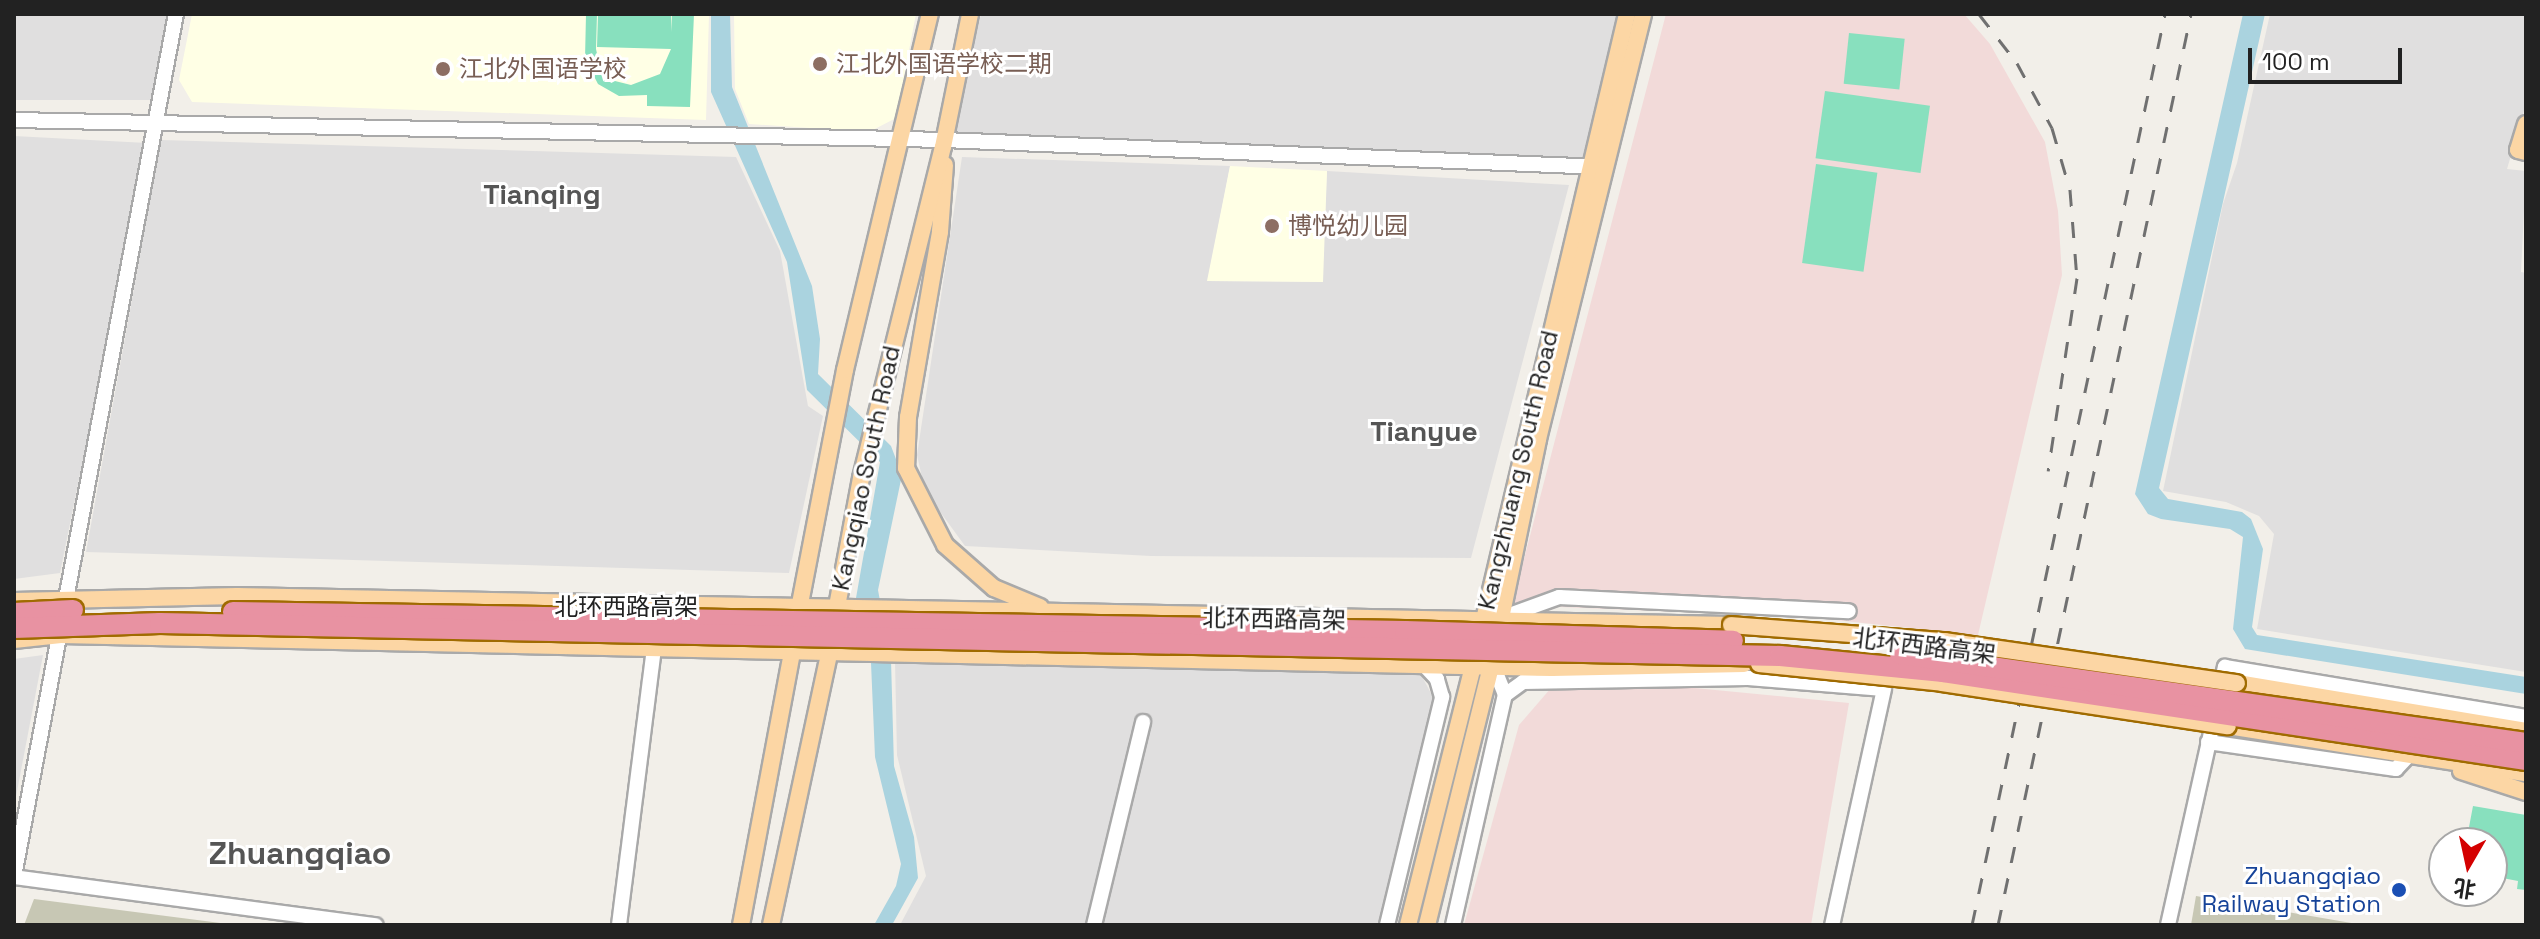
<!DOCTYPE html>
<meta charset="utf-8">
<style>
body{margin:0}
#map{position:relative;width:2540px;height:939px;overflow:hidden;background:#f2efe9;font-family:"Space Grotesk","Noto Sans SC",sans-serif}
div>[style]{position:absolute}
.residential>*{inset:0;background:#e0dfdf;transform-origin:0 0}
.commercial>*{inset:0;background:#f2dad9}
.education>*{inset:0;background:#ffffe5}
.construction>*{inset:0;background:#c7c7b4}
.pitch>*{inset:0;background:#88e0be;transform-origin:0 0}
.water>*{inset:0;background:#aad3df}
.roads{filter:drop-shadow(2px 0 #a9a9a9) drop-shadow(-2px 0 #a9a9a9) drop-shadow(0 2px #a9a9a9) drop-shadow(0 -2px #a9a9a9)}
.minor>*{height:14px;margin:-7px;padding:0 7px;transform-origin:7px;border-radius:7px;background:#fff}
.major>*{height:16px;margin:-8px;padding:0 8px;transform-origin:8px;border-radius:8px;background:#fcd6a4}
.rail>*{height:3px;margin-top:-1.5px;transform-origin:0;background:repeating-linear-gradient(90deg,#707070 0 16px,transparent 0 32px)}
.bridges{filter:drop-shadow(2px 0 #a06b00) drop-shadow(-2px 0 #a06b00) drop-shadow(0 2px #a06b00) drop-shadow(0 -2px #a06b00)}
.major-bridge>*{height:16px;margin:-8px;padding:0 8px;transform-origin:8px;border-radius:8px;background:#fcd6a4}
.highway-bridge>*{height:20px;margin:-10px;padding:0 10px;transform-origin:10px;border-radius:10px;background:#e892a2}
.dots>*{width:22px;height:22px;translate:-50% -50%;box-sizing:border-box;border:4px solid #fff;border-radius:50%}
span{translate:-50% -50%;white-space:nowrap;text-align:center;line-height:1.15;-webkit-text-stroke:6px #fff;paint-order:stroke}
.education-label{font-size:24px;color:#785e54}
.left{translate:0 -50%;text-align:left}
.street-label{font-size:24px;color:#222}
.transit-label{font-size:24px;color:#164399}
.right{translate:-100% -50%;text-align:right}
.quarter-label{font-size:28px;color:#555;font-weight:700}
.district-label{font-size:32px;color:#555;font-weight:700}
.frame{position:absolute;inset:0;border:16px solid #222;pointer-events:none}
.north{position:absolute;left:2428px;top:827px;width:80px;height:80px;box-sizing:border-box;background:#fff;border:2px solid #a7a7a7;border-radius:50%;rotate:189deg;font-size:22px;font-weight:700;line-height:32px;text-align:center;color:#222}
.north::after{content:'';display:block;margin:auto;width:28px;height:36px;background:#d40000;clip-path:polygon(50% 0,100% 100%,50% 72%,0 100%)}
.scale{position:absolute;left:2248px;top:48px;width:154px;height:36px;box-sizing:border-box;border:4px solid #222;border-top:0;padding-left:10px;font-size:24px;line-height:28px;white-space:nowrap;color:#222;-webkit-text-stroke:6px #fff;paint-order:stroke}
</style>
<div id="map">
<div class="residential">
<i style="left:14px;top:14px;width:152px;height:86px"></i>
<i style="clip-path:polygon(981px 14px,1619px 14px,1581px 164px,954px 132px)"></i>
<i style="clip-path:polygon(2270px 14px,2526px 14px,2526px 104px,2507px 169px,2526px 171px,2521px 272px,2526px 273px,2526px 672px,2257px 629px,2274px 534px,2259px 516px,2226px 502px,2163px 491px,2223px 204px,2237px 163px)"></i>
<i style="clip-path:polygon(14px 136px,147px 143px,60px 573px,14px 579px)"></i>
<i style="clip-path:polygon(161px 140px,736px 157px,780px 251px,808px 406px,823px 416px,789px 573px,86px 552px)"></i>
<i style="clip-path:polygon(962px 157px,1230px 166px,1208px 281px,1322px 282px,1327px 171px,1569px 185px,1471px 558px,1151px 556px,965px 546px,925px 491px,917px 455px)"></i>
<i style="clip-path:polygon(43px 655px,14px 807px,14px 659px)"></i>
<i style="clip-path:polygon(895px 661px,1418px 669px,1434px 699px,1380px 925px,900px 925px,926px 876px,897px 755px)"></i>
</div>
<div class="commercial">
<i style="clip-path:polygon(1666px 14px,1964px 14px,1990px 44px,2045px 142px,2058px 211px,2062px 275px,1978px 635px,1806px 617px,1512px 605px)"></i>
<i style="clip-path:polygon(1674px 686px,1849px 703px,1811px 925px,1464px 925px,1519px 725px,1551px 688px)"></i>
</div>
<div class="education">
<i style="clip-path:polygon(192px 14px,709px 14px,706px 120px,192px 102px,179px 80px)"></i>
<i style="clip-path:polygon(734px 14px,916px 14px,896px 118px,869px 132px,749px 124px,735px 89px)"></i>
<i style="clip-path:polygon(1230px 166px,1327px 171px,1323px 282px,1207px 281px)"></i>
</div>
<div class="construction">
<i style="clip-path:polygon(2196px 896px,2363px 925px,2191px 925px)"></i>
<i style="clip-path:polygon(34px 899px,236px 925px,24px 925px)"></i>
</div>
<div class="pitch">
<i style="clip-path:polygon(586px 14px,597px 14px,596px 49px,599px 63px,615px 81px,631px 85px,660px 74px,671px 49px,597px 47px,598px 14px,671px 14px,671px 32px,672px 14px,694px 14px,690px 107px,647px 106px,647px 95px,619px 96px,598px 84px,585px 59px)"></i>
<i style="left:1849px;top:33px;width:56px;height:51px;rotate:6deg"></i>
<i style="left:1825px;top:91px;width:106px;height:68px;rotate:8deg"></i>
<i style="left:1816px;top:164px;width:62px;height:100px;rotate:8deg"></i>
<i style="clip-path:polygon(2473px 806px,2526px 815px,2526px 890px,2517px 889px,2518px 881px,2492px 876px,2492px 843px,2466px 843px)"></i>
</div>
<div class="water">
<i style="clip-path:polygon(711px 14px,730px 14px,732px 87px,812px 286px,820px 339px,818px 374px,891px 446px,902px 475px,878px 590px,891px 660px,894px 766px,914px 837px,918px 878px,892px 925px,874px 925px,896px 886px,901px 864px,875px 757px,871px 663px,856px 598px,880px 462px,807px 390px,787px 262px,711px 92px)"></i>
<i style="clip-path:polygon(2243px 14px,2265px 14px,2159px 488px,2168px 499px,2242px 512px,2251px 519px,2263px 549px,2252px 627px,2257px 635px,2526px 677px,2526px 694px,2245px 649px,2233px 629px,2243px 537px,2230px 529px,2161px 519px,2148px 514px,2135px 494px)"></i>
</div>
<div class="roads">
<div class="minor">
<i style="left:14px;top:120px;width:930px;rotate:1.23deg"></i>
<i style="left:944px;top:140px;width:658px;rotate:2.35deg"></i>
<i style="left:1501px;top:618px;width:62px;rotate:-19.9deg"></i>
<i style="left:1559px;top:597px;width:290px;rotate:2.8deg"></i>
<i style="left:1493px;top:665px;width:32px;rotate:68deg"></i>
<i style="left:2220px;top:690px;width:24px;rotate:-78deg"></i>
<i style="left:2225px;top:667px;width:305px;rotate:9.4deg"></i>
<i style="left:2208px;top:742px;width:190px;rotate:8.2deg"></i>
<i style="left:2396px;top:769px;width:19px;rotate:-47deg"></i>
<i style="left:14px;top:876px;width:877px;rotate:-79.36deg"></i>
<i style="left:14px;top:877px;width:365px;rotate:7.6deg"></i>
<i style="left:619px;top:925px;width:279px;rotate:-82.8deg"></i>
<i style="left:1094px;top:925px;width:209px;rotate:-76.4deg"></i>
<i style="left:1387px;top:925px;width:235px;rotate:-76.4deg"></i>
<i style="left:1442px;top:697px;width:19px;rotate:-106deg"></i>
<i style="left:1437px;top:679px;width:22px;rotate:-133deg"></i>
<i style="left:1453px;top:925px;width:236px;rotate:-77.3deg"></i>
<i style="left:1505px;top:695px;width:22px;rotate:-36deg"></i>
<i style="left:1523px;top:682px;width:225px;rotate:-1deg"></i>
<i style="left:1748px;top:678px;width:136px;rotate:4.6deg"></i>
<i style="left:1884px;top:689px;width:242px;rotate:102.4deg"></i>
<i style="left:2168px;top:925px;width:215px;rotate:-77.4deg"></i>
</div>
<div class="major">
<i style="left:2526px;top:124px;width:27px;rotate:107deg"></i>
<i style="left:2518px;top:150px;width:8px;rotate:14deg"></i>
<i style="left:945px;top:165px;width:67px;rotate:94.3deg"></i>
<i style="left:940px;top:232px;width:188px;rotate:99.8deg"></i>
<i style="left:908px;top:417px;width:51px;rotate:92.2deg"></i>
<i style="left:906px;top:468px;width:86px;rotate:63.1deg"></i>
<i style="left:945px;top:545px;width:65px;rotate:41.3deg"></i>
<i style="left:994px;top:588px;width:50px;rotate:22.4deg"></i>
<i style="left:14px;top:601px;width:223px;rotate:-1.3deg"></i>
<i style="left:237px;top:596px;width:1494px;rotate:1.11deg"></i>
<i style="left:798px;top:614px;width:248px;rotate:-79.1deg"></i>
<i style="left:845px;top:370px;width:366px;rotate:-76.6deg"></i>
<i style="left:835px;top:617px;width:141px;rotate:-79.4deg"></i>
<i style="left:861px;top:478px;width:341px;rotate:-76.1deg"></i>
<i style="left:943px;top:147px;width:136px;rotate:-78.5deg"></i>
<i style="left:1482px;top:628px;width:631px;rotate:-76.71deg"></i>
<i style="left:1499px;top:628px;width:193px;rotate:-78.3deg"></i>
<i style="left:1538px;top:439px;width:438px;rotate:-76.1deg"></i>
<i style="left:14px;top:640px;width:47px;rotate:-6.1deg"></i>
<i style="left:61px;top:635px;width:1491px;rotate:1.27deg"></i>
<i style="left:1552px;top:668px;width:192px;rotate:-1.2deg"></i>
<i style="left:2237px;top:683px;width:293px;rotate:9.4deg"></i>
<i style="left:2228px;top:726px;width:302px;rotate:9deg"></i>
<i style="left:2461px;top:771px;width:68px;rotate:17.9deg"></i>
<i style="left:741px;top:925px;width:289px;rotate:-79.4deg"></i>
<i style="left:771px;top:925px;width:287px;rotate:-77.9deg"></i>
<i style="left:1408px;top:925px;width:279px;rotate:-75.9deg"></i>
<i style="left:1427px;top:925px;width:278px;rotate:-76.1deg"></i>
</div>
</div>
<div class="rail">
<i style="left:1979px;top:14px;width:62px;rotate:52.2deg"></i>
<i style="left:2017px;top:63px;width:74px;rotate:61.7deg"></i>
<i style="left:2052px;top:128px;width:65px;rotate:73.8deg"></i>
<i style="left:2070px;top:190px;width:88px;rotate:85.5deg"></i>
<i style="left:2077px;top:278px;width:195px;rotate:98.5deg"></i>
<i style="left:1972px;top:925px;width:931px;rotate:-78.04deg"></i>
<i style="left:1998px;top:925px;width:931px;rotate:-78.04deg"></i>
</div>
<div class="bridges">
<div class="major-bridge">
<i style="left:1731px;top:625px;width:214px;rotate:4.3deg"></i>
<i style="left:1944px;top:641px;width:296px;rotate:8.2deg"></i>
<i style="left:1759px;top:664px;width:184px;rotate:5.9deg"></i>
<i style="left:1942px;top:683px;width:289px;rotate:8.6deg"></i>
</div>
<div class="highway-bridge">
<i style="left:233px;top:612px;width:1172px;rotate:0.93deg"></i>
<i style="left:1405px;top:631px;width:328px;rotate:1.7deg"></i>
<i style="left:14px;top:613px;width:59px;rotate:-2.9deg"></i>
<i style="left:14px;top:628px;width:146px;rotate:-2deg"></i>
<i style="left:160px;top:623px;width:1620px;rotate:1.17deg"></i>
<i style="left:1780px;top:656px;width:164px;rotate:5.6deg"></i>
<i style="left:1943px;top:672px;width:590px;rotate:8.58deg"></i>
<i style="left:1900px;top:654px;width:632px;rotate:8.09deg"></i>
</div>
</div>
<div class="dots">
<i style="left:820px;top:64px;background:#8d6e63"></i>
<i style="left:443px;top:69px;background:#8d6e63"></i>
<i style="left:1272px;top:226px;background:#8d6e63"></i>
<i style="left:2399px;top:890px;background:#1a4fb4"></i>
</div>
<div class="education-label">
<span class="left" style="left:836px;top:64px">江北外国语学校二期</span>
<span class="left" style="left:459px;top:69px">江北外国语学校</span>
<span class="left" style="left:1288px;top:226px">博悦幼儿园</span>
</div>
<div class="street-label">
<span style="left:866px;top:468px;rotate:-78deg">Kangqiao South Road</span>
<span style="left:1518px;top:470px;rotate:-77deg">Kangzhuang South Road</span>
<span style="left:626px;top:607px">北环西路高架</span>
<span style="left:1274px;top:619px;rotate:1deg">北环西路高架</span>
<span style="left:1924px;top:646px;rotate:7deg">北环西路高架</span>
</div>
<div class="transit-label">
<span class="right" style="left:2381px;top:890px">Zhuangqiao<br>Railway Station</span>
</div>
<div class="quarter-label">
<span style="left:542px;top:194px">Tianqing</span>
<span style="left:1424px;top:431px">Tianyue</span>
</div>
<div class="district-label">
<span style="left:300px;top:853px">Zhuangqiao</span>
</div>
<div class="frame"></div>
<div class="north">北</div>
<div class="scale">100 m</div>
</div>
